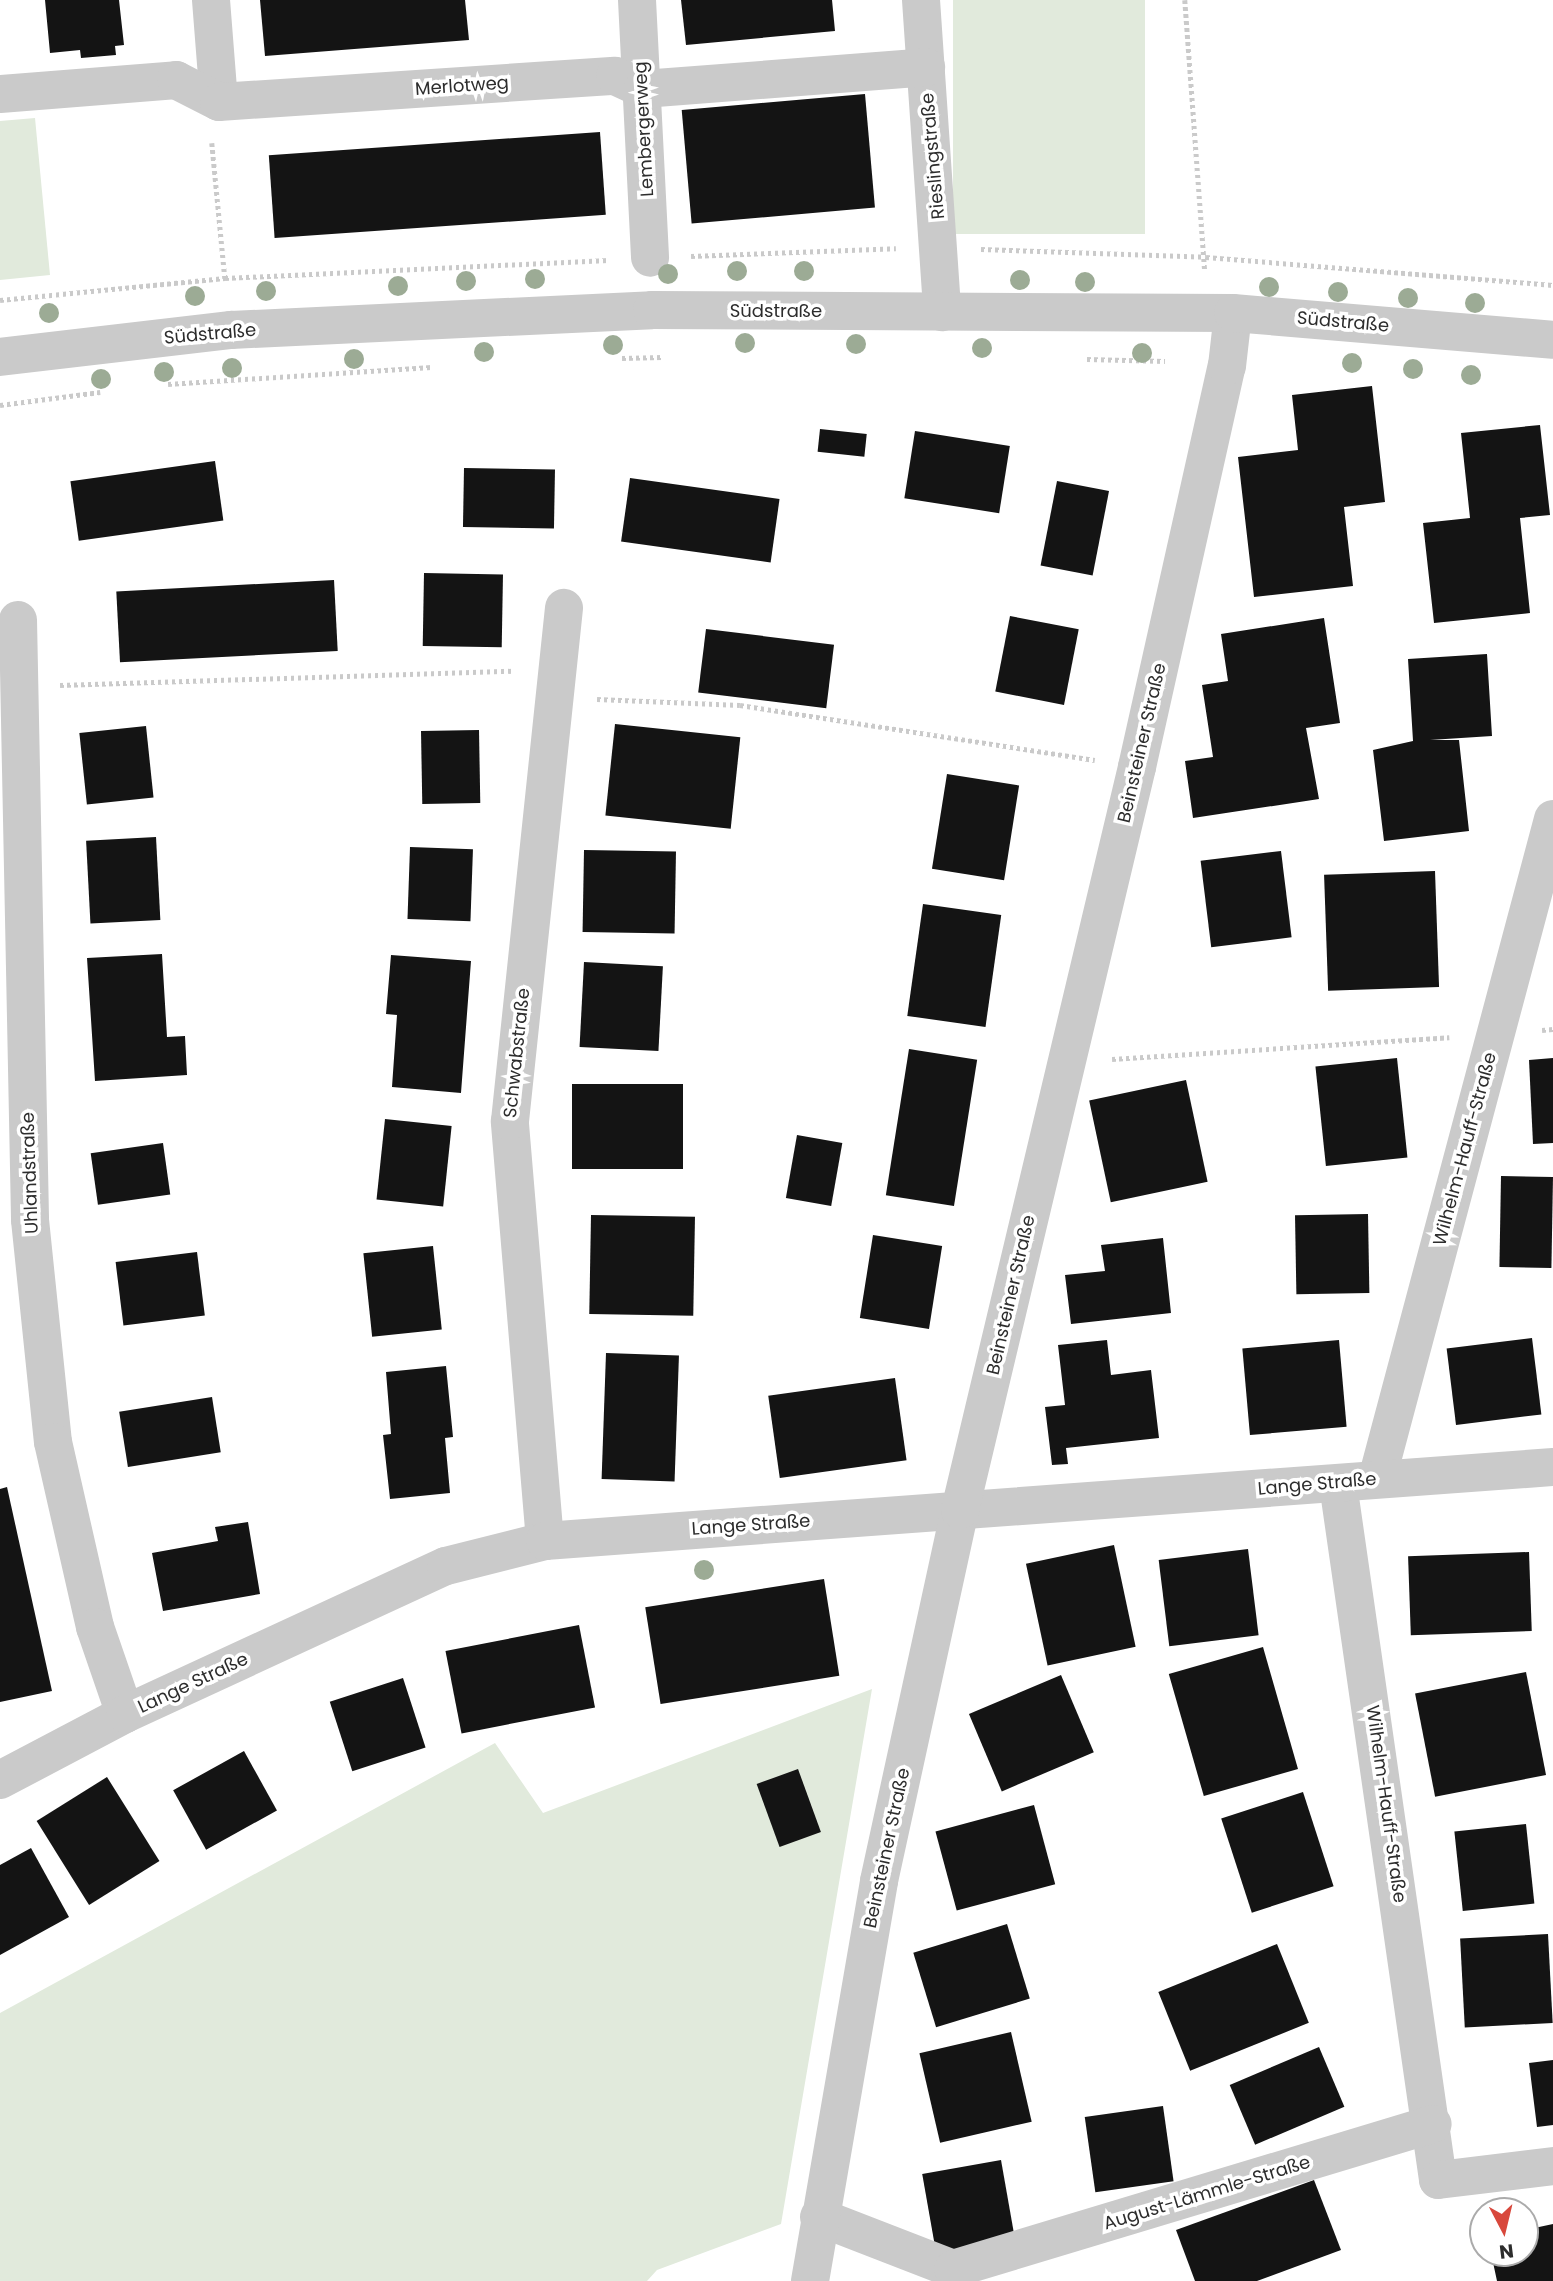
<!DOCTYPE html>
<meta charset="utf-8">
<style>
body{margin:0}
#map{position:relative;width:1553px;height:2281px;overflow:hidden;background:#fff;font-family:Poppins,sans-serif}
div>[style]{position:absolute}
.green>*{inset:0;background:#e1eadc;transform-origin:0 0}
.building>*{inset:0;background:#141414;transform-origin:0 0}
.path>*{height:4.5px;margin-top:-2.25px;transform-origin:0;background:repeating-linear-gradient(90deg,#cacaca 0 3.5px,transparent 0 7px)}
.minor>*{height:38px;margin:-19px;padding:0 19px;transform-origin:19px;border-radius:19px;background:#cacaca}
.tertiary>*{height:38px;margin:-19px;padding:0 19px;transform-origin:19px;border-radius:19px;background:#cacaca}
.trees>*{width:20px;height:20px;margin:-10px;border-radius:50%;background:#9cab95}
span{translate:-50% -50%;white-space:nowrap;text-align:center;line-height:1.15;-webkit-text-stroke:7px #fff;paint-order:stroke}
.street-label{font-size:18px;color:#2d2d2d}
.north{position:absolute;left:1469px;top:2197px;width:70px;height:70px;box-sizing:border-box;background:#fff;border:2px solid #ababab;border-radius:50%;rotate:173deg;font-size:19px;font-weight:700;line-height:28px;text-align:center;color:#2d2d2d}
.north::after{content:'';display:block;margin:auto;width:24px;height:32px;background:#d8483c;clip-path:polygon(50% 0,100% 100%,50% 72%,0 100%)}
</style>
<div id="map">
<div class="green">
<i style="left:953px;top:0;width:192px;height:234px"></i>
<i style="clip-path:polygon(35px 118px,50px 275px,0 280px,0 121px)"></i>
<i style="clip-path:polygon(872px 1689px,781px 2224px,657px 2270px,647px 2281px,0 2281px,0 2013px,495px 1743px,543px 1813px)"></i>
</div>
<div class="building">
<i style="clip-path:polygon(45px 0,119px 0,124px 45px,115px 46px,116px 55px,81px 58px,80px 50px,50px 53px)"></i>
<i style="clip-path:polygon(260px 0,465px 0,469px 40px,265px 56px)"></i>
<i style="clip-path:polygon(681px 0,832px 0,835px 31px,686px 45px)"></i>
<i style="left:865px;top:94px;width:114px;height:184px;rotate:85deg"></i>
<i style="left:600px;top:132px;width:83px;height:332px;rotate:86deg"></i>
<i style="clip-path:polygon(1372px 386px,1385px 502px,1344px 507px,1353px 586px,1254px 597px,1238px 457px,1298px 450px,1292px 395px)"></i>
<i style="clip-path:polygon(1540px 425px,1550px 515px,1520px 518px,1530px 613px,1434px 623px,1423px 523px,1470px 518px,1461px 433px)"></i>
<i style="left:820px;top:429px;width:47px;height:23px;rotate:6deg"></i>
<i style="left:915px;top:431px;width:96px;height:68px;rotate:9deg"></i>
<i style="left:215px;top:461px;width:60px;height:146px;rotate:82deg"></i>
<i style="left:464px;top:468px;width:91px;height:59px;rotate:1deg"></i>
<i style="left:630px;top:478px;width:151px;height:64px;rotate:8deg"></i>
<i style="left:1057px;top:481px;width:53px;height:86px;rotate:11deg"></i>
<i style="left:424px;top:573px;width:79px;height:73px;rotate:1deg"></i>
<i style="left:334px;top:580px;width:71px;height:218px;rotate:87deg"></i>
<i style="left:1010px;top:616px;width:70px;height:77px;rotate:11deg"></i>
<i style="clip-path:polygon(1324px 618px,1340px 723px,1306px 728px,1319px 799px,1193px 818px,1185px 761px,1213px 757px,1202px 685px,1228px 681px,1221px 634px)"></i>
<i style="left:706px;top:629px;width:129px;height:64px;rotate:7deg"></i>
<i style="clip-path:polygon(1487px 654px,1492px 736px,1430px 740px,1459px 740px,1469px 831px,1384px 841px,1373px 750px,1413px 741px,1408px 659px)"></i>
<i style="left:615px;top:724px;width:126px;height:92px;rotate:6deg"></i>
<i style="left:146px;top:726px;width:72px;height:67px;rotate:84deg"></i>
<i style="left:479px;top:730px;width:73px;height:58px;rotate:89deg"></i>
<i style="left:947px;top:774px;width:73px;height:96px;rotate:9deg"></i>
<i style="left:156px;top:837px;width:83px;height:70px;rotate:87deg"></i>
<i style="left:410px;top:847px;width:63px;height:72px;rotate:2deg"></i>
<i style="left:584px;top:850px;width:92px;height:82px;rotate:1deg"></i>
<i style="left:1281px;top:851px;width:87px;height:81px;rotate:83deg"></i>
<i style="left:1435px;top:871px;width:116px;height:111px;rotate:88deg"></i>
<i style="left:923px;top:904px;width:79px;height:113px;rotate:8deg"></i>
<i style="clip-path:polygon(162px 954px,167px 1037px,185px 1036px,187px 1075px,95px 1081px,87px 958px)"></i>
<i style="clip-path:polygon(391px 955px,471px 961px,461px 1093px,392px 1087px,397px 1015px,386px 1014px)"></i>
<i style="left:584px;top:962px;width:79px;height:85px;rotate:3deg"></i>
<i style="left:909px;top:1049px;width:69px;height:148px;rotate:9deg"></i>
<i style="left:1397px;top:1058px;width:100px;height:82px;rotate:84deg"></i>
<i style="clip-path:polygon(1553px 1058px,1553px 1143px,1533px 1144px,1529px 1060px)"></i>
<i style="left:1186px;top:1080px;width:104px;height:99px;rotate:78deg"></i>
<i style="left:572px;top:1084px;width:111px;height:85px"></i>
<i style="left:385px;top:1119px;width:67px;height:81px;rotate:6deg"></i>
<i style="left:797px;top:1135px;width:46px;height:64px;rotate:10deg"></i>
<i style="left:163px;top:1143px;width:52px;height:73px;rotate:82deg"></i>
<i style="left:1501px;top:1176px;width:52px;height:91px;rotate:1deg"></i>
<i style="left:1368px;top:1214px;width:79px;height:73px;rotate:89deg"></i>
<i style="left:591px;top:1215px;width:104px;height:99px;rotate:1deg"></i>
<i style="left:873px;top:1235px;width:70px;height:84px;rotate:9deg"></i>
<i style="clip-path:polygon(1163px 1238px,1171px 1313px,1071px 1324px,1065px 1275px,1105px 1271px,1101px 1245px)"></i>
<i style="left:433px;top:1246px;width:84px;height:70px;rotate:84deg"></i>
<i style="left:197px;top:1252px;width:64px;height:82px;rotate:83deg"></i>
<i style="left:1532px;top:1338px;width:77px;height:86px;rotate:83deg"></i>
<i style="clip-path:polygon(1107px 1340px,1111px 1375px,1151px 1370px,1159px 1438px,1066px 1448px,1068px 1464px,1052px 1465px,1045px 1407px,1065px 1405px,1058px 1345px)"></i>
<i style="left:1339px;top:1340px;width:87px;height:97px;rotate:85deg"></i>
<i style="left:606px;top:1353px;width:73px;height:126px;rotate:2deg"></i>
<i style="clip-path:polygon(446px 1366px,453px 1437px,445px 1438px,450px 1493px,390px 1499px,383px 1435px,391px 1434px,386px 1372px)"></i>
<i style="left:895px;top:1378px;width:83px;height:128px;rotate:82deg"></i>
<i style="left:212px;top:1397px;width:56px;height:94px;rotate:81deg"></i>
<i style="clip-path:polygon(7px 1487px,52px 1691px,0 1702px,0 1489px)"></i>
<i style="clip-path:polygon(248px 1522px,260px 1594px,163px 1611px,152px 1553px,218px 1541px,215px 1527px)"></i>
<i style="left:1114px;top:1545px;width:104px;height:90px;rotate:78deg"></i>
<i style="left:1248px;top:1549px;width:87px;height:90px;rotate:83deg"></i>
<i style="left:1529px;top:1552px;width:79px;height:121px;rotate:88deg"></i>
<i style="left:824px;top:1579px;width:98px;height:181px;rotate:81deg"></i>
<i style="left:579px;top:1625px;width:84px;height:136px;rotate:79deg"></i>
<i style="left:1263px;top:1647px;width:127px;height:98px;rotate:74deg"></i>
<i style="left:1526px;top:1672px;width:105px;height:113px;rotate:79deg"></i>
<i style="left:1061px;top:1675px;width:84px;height:100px;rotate:67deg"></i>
<i style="left:403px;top:1678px;width:73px;height:77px;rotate:72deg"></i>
<i style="left:244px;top:1751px;width:68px;height:81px;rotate:61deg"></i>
<i style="left:798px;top:1769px;width:67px;height:44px;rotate:70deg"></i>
<i style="left:107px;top:1777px;width:99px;height:83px;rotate:58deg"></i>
<i style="left:1303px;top:1792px;width:99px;height:86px;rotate:72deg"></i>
<i style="left:1034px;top:1805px;width:82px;height:102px;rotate:75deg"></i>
<i style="left:1526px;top:1824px;width:80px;height:72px;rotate:84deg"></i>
<i style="clip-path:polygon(31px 1848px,69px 1917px,0 1955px,0 1865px)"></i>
<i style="left:1007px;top:1924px;width:78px;height:98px;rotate:73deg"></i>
<i style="left:1548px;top:1934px;width:89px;height:88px;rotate:87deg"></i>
<i style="left:1277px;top:1944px;width:85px;height:128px;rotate:68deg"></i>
<i style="left:1011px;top:2032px;width:92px;height:94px;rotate:77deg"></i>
<i style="left:1319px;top:2047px;width:65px;height:97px;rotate:67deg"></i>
<i style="clip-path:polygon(1553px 2060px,1553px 2125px,1537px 2127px,1529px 2063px)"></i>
<i style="left:1163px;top:2106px;width:76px;height:79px;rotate:82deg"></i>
<i style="left:1001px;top:2160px;width:81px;height:80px;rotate:80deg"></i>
<i style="clip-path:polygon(1314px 2180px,1341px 2250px,1257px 2281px,1195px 2281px,1176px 2230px)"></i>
<i style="clip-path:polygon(1553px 2224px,1553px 2281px,1497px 2281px,1491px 2253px,1525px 2253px,1525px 2230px)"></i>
</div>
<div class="path">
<i style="left:1185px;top:0;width:272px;rotate:85.8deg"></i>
<i style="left:212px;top:143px;width:136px;rotate:84.5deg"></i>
<i style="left:981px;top:249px;width:225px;rotate:2deg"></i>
<i style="left:1206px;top:257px;width:348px;rotate:4.6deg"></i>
<i style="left:691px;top:256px;width:205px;rotate:-2.2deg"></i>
<i style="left:0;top:300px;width:226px;rotate:-5.6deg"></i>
<i style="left:225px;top:278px;width:384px;rotate:-2.7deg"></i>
<i style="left:622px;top:358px;width:40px;rotate:-1.4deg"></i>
<i style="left:1087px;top:359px;width:78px;rotate:1.5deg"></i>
<i style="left:168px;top:384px;width:264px;rotate:-3.7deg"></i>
<i style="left:0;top:405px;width:101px;rotate:-7.4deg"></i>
<i style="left:60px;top:685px;width:453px;rotate:-1.8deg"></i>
<i style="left:597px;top:699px;width:143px;rotate:2.4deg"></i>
<i style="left:740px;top:705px;width:359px;rotate:8.8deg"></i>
<i style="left:1542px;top:1030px;width:11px;rotate:-5deg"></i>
<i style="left:1112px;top:1059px;width:338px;rotate:-3.7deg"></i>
</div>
<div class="minor">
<i style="left:211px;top:0;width:102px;rotate:85.5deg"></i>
<i style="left:637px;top:0;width:258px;rotate:87.1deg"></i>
<i style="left:921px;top:0;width:313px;rotate:86.1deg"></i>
<i style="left:0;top:94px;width:177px;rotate:-4.5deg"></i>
<i style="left:176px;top:80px;width:48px;rotate:27.1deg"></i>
<i style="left:219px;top:102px;width:397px;rotate:-3.8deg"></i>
<i style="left:615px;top:76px;width:31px;rotate:25deg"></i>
<i style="left:643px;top:89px;width:284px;rotate:-4.4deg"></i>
<i style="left:18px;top:620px;width:600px;rotate:88.85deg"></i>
<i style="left:30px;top:1220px;width:223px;rotate:84.1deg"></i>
<i style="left:53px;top:1442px;width:190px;rotate:77.2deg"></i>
<i style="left:95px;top:1627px;width:92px;rotate:71deg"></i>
<i style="left:1377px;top:1479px;width:683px;rotate:-75.07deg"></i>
<i style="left:1338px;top:1484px;width:703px;rotate:81.82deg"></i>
<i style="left:1438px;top:2180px;width:116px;rotate:-6.9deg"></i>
<i style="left:545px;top:1541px;width:421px;rotate:-94.8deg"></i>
<i style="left:510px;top:1121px;width:516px;rotate:-83.99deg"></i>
<i style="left:0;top:1780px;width:141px;rotate:-27.8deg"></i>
<i style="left:125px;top:1714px;width:353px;rotate:-24.8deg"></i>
<i style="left:446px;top:1566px;width:102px;rotate:-14.2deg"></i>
<i style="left:545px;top:1541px;width:1011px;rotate:-4.2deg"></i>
<i style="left:819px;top:2217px;width:144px;rotate:21.2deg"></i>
<i style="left:953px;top:2269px;width:501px;rotate:-16.81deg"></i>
<i style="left:810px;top:2281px;width:406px;rotate:-80.2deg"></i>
<i style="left:879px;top:1881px;width:380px;rotate:-77.7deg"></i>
<i style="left:960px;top:1510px;width:764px;rotate:-76.6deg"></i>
<i style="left:1137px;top:767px;width:411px;rotate:-77.4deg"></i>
<i style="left:1227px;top:366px;width:53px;rotate:-83.5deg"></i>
</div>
<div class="tertiary">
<i style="left:0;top:357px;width:233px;rotate:-6.7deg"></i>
<i style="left:231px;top:330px;width:421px;rotate:-2.7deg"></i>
<i style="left:652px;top:310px;width:581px;rotate:0.3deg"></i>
<i style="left:1233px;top:313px;width:321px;rotate:4.8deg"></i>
</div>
<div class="trees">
<i style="left:737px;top:271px"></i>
<i style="left:804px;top:271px"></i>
<i style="left:668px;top:274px"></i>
<i style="left:535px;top:279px"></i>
<i style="left:1020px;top:280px"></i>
<i style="left:466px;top:281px"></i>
<i style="left:1085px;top:282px"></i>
<i style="left:398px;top:286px"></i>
<i style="left:1269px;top:287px"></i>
<i style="left:266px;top:291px"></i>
<i style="left:1338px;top:292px"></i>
<i style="left:195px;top:296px"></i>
<i style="left:1408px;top:298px"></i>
<i style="left:1475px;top:303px"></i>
<i style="left:49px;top:313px"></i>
<i style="left:745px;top:343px"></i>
<i style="left:856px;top:344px"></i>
<i style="left:613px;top:345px"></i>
<i style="left:982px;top:348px"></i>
<i style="left:484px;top:352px"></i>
<i style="left:1142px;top:353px"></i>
<i style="left:354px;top:359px"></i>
<i style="left:1352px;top:363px"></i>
<i style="left:232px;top:368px"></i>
<i style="left:1413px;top:369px"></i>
<i style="left:164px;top:372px"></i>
<i style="left:1471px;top:375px"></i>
<i style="left:101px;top:379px"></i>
<i style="left:704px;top:1570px"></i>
</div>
<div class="street-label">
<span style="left:462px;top:86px;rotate:-4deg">Merlotweg</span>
<span style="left:644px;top:129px;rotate:-93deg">Lembergerweg</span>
<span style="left:933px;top:156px;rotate:-95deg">Rieslingstraße</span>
<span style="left:776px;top:311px">Südstraße</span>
<span style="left:1343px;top:322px;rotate:5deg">Südstraße</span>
<span style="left:210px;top:334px;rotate:-5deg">Südstraße</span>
<span style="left:1142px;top:743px;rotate:-77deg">Beinsteiner Straße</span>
<span style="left:517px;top:1053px;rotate:-84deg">Schwabstraße</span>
<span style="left:1465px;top:1149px;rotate:-75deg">Wilhelm-Hauff-Straße</span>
<span style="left:30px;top:1173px;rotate:-92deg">Uhlandstraße</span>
<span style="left:1011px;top:1295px;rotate:-77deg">Beinsteiner Straße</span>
<span style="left:1317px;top:1484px;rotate:-5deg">Lange Straße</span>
<span style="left:751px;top:1525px;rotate:-4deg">Lange Straße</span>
<span style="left:193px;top:1683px;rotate:-25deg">Lange Straße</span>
<span style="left:1386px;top:1804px;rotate:82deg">Wilhelm-Hauff-Straße</span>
<span style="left:887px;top:1848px;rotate:-78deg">Beinsteiner Straße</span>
<span style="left:1207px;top:2193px;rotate:-17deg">August-Lämmle-Straße</span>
</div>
<div class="north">N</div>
</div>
